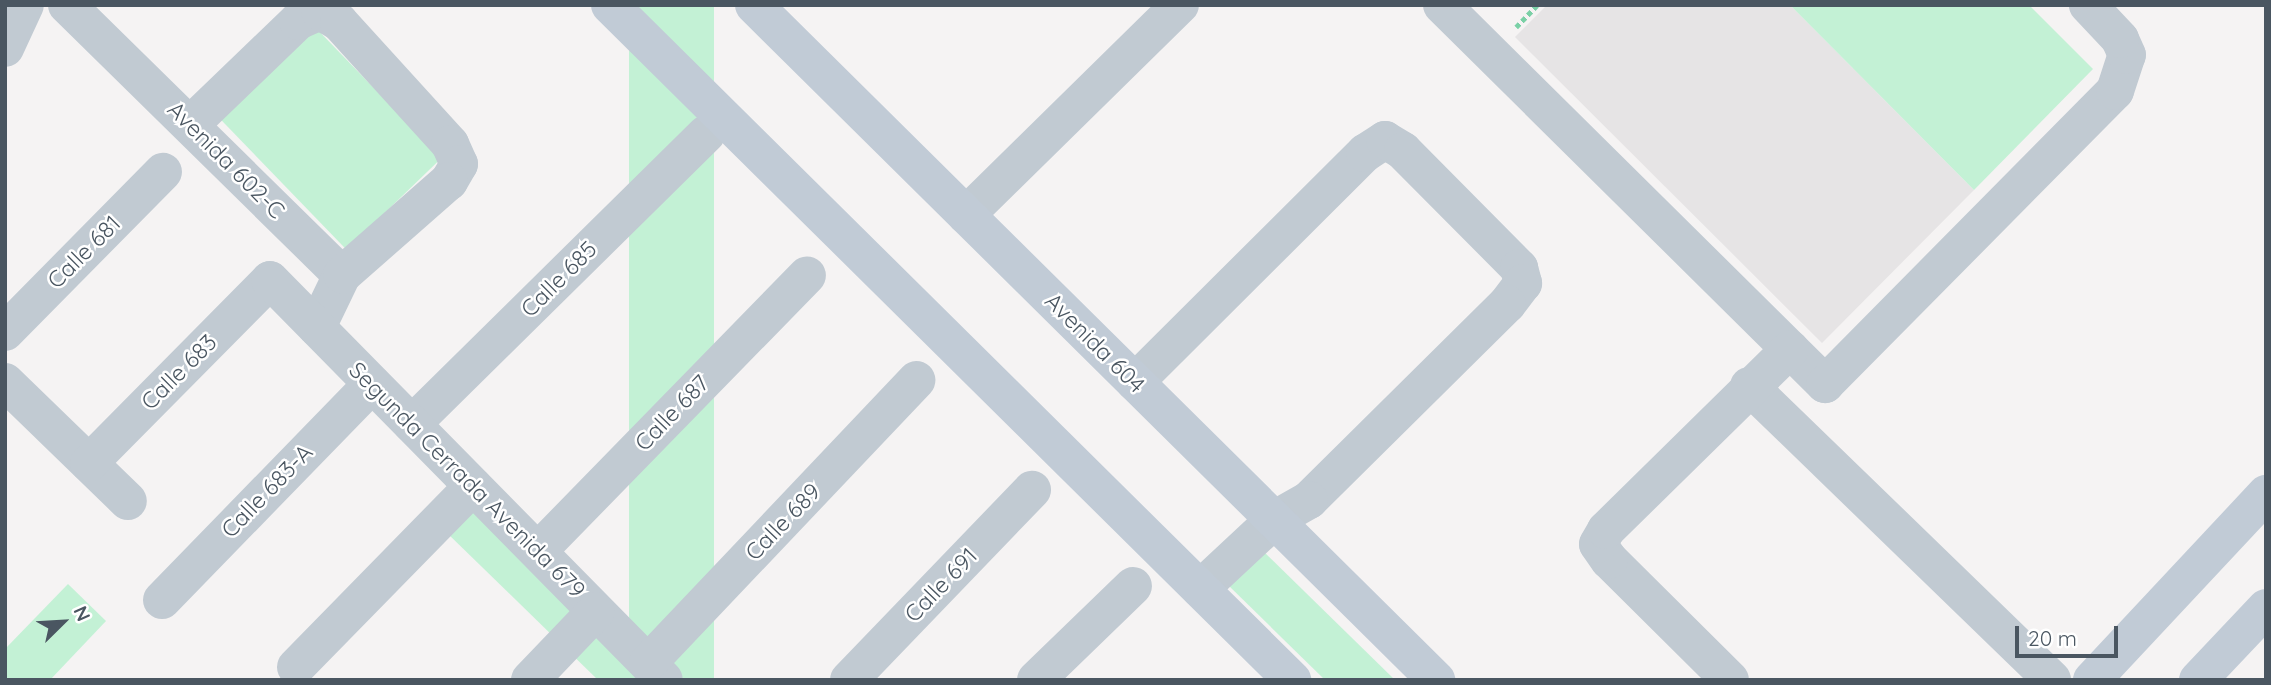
<!DOCTYPE html>
<style>
body{margin:0}
#map{position:relative;width:2271px;height:685px;overflow:hidden;background:#f5f3f3;font-family:Quicksand,sans-serif}
div>[style]{position:absolute}
.education>*{inset:0;background:#e6e4e5}
.green>*{inset:0;background:#c3f1d5;transform-origin:0 0}
.path>*{height:4.5px;margin-top:-2.25px;transform-origin:0;background:repeating-linear-gradient(90deg,#7ad0a6 0 5px,transparent 0 8.5px)}
.street>*{height:38px;margin:-19px;padding:0 19px;transform-origin:19px;border-radius:19px;background:#c1cad2}
.secondary>*{height:38px;margin:-19px;padding:0 19px;transform-origin:19px;border-radius:19px;background:#c1cbd6}
span{translate:-50% -50%;white-space:nowrap;text-align:center;line-height:1.15;-webkit-text-stroke:5px #fff;paint-order:stroke}
.street-label{font-size:23px;color:#4a5661}
.frame{position:absolute;inset:0;border:7px solid #4a5661;pointer-events:none}
.north{position:absolute;left:28px;top:587px;width:70px;height:70px;-webkit-text-stroke:5px #fff;paint-order:stroke;rotate:66deg;font-size:19px;font-weight:700;line-height:28px;text-align:center;color:#4a5661}
.north::after{content:'';display:block;margin:auto;width:24px;height:32px;background:#4a5661;clip-path:polygon(50% 0,100% 100%,50% 72%,0 100%)}
.scale{position:absolute;left:2015px;top:626px;width:103px;height:32px;box-sizing:border-box;border:4px solid #4a5661;border-top:0;padding-left:9px;font-size:21px;line-height:24px;white-space:nowrap;color:#4a5661;-webkit-text-stroke:5px #fff;paint-order:stroke}
</style>
<div id="map">
<div class="education">
<i style="clip-path:polygon(1547px 5px,1790px 5px,1974px 190px,1822px 343px,1515px 37px)"></i>
</div>
<div class="green">
<i style="left:629px;top:5px;width:85px;height:750px"></i>
<i style="clip-path:polygon(1790px 5px,2029px 5px,2093px 69px,1974px 190px)"></i>
<i style="left:313px;top:25px;width:185px;height:132px;rotate:46deg"></i>
<i style="clip-path:polygon(491px 485px,691px 680px,598px 680px,446px 532px)"></i>
<i style="clip-path:polygon(1262px 550px,1395px 680px,1325px 680px,1228px 585px)"></i>
<i style="clip-path:polygon(68px 584px,106px 621px,50px 680px,5px 680px,5px 649px)"></i>
</div>
<div class="path">
<i style="left:1516px;top:27px;width:30px;rotate:-46deg"></i>
</div>
<div class="street">
<i style="left:67px;top:5px;width:385px;rotate:44.5deg"></i>
<i style="left:342px;top:275px;width:58px;rotate:115.7deg"></i>
<i style="left:1442px;top:5px;width:539px;rotate:44.7deg"></i>
<i style="left:1825px;top:384px;width:412px;rotate:-45.3deg"></i>
<i style="left:2115px;top:91px;width:38px;rotate:-72deg"></i>
<i style="left:2127px;top:55px;width:17px;rotate:-114deg"></i>
<i style="left:2120px;top:39px;width:47px;rotate:-133.3deg"></i>
<i style="left:5px;top:48px;width:47px;rotate:-65.1deg"></i>
<i style="left:191px;top:124px;width:149px;rotate:-43.9deg"></i>
<i style="left:298px;top:21px;width:24px;rotate:-24deg"></i>
<i style="left:320px;top:11px;width:22px;rotate:30deg"></i>
<i style="left:339px;top:22px;width:165px;rotate:47.7deg"></i>
<i style="left:450px;top:144px;width:22px;rotate:66deg"></i>
<i style="left:459px;top:164px;width:20px;rotate:120deg"></i>
<i style="left:449px;top:181px;width:142px;rotate:138.7deg"></i>
<i style="left:966px;top:215px;width:300px;rotate:-44.5deg"></i>
<i style="left:5px;top:332px;width:225px;rotate:-45.4deg"></i>
<i style="left:5px;top:382px;width:171px;rotate:44.1deg"></i>
<i style="left:1135px;top:382px;width:325px;rotate:-44.9deg"></i>
<i style="left:1365px;top:153px;width:24px;rotate:-33deg"></i>
<i style="left:1385px;top:140px;width:21px;rotate:31deg"></i>
<i style="left:1403px;top:151px;width:165px;rotate:45.2deg"></i>
<i style="left:1519px;top:268px;width:16px;rotate:75deg"></i>
<i style="left:1523px;top:283px;width:26px;rotate:127deg"></i>
<i style="left:1507px;top:304px;width:279px;rotate:135.3deg"></i>
<i style="left:1309px;top:500px;width:40px;rotate:150.3deg"></i>
<i style="left:1274px;top:520px;width:101px;rotate:137deg"></i>
<i style="left:1749px;top:386px;width:422px;rotate:44.1deg"></i>
<i style="left:412px;top:424px;width:413px;rotate:-44.6deg"></i>
<i style="left:89px;top:463px;width:257px;rotate:-45.3deg"></i>
<i style="left:270px;top:280px;width:561px;rotate:45.43deg"></i>
<i style="left:538px;top:551px;width:385px;rotate:-45.7deg"></i>
<i style="left:162px;top:600px;width:301px;rotate:-45.8deg"></i>
<i style="left:648px;top:663px;width:390px;rotate:-46.5deg"></i>
<i style="left:296px;top:667px;width:253px;rotate:-45.6deg"></i>
<i style="left:530px;top:680px;width:95px;rotate:-46.3deg"></i>
<i style="left:849px;top:680px;width:264px;rotate:-46.1deg"></i>
<i style="left:1036px;top:680px;width:135px;rotate:-44.1deg"></i>
<i style="left:1730px;top:680px;width:170px;rotate:-135.2deg"></i>
<i style="left:1609px;top:560px;width:19px;rotate:-125deg"></i>
<i style="left:1598px;top:544px;width:16px;rotate:-60deg"></i>
<i style="left:1606px;top:530px;width:258px;rotate:-44.5deg"></i>
</div>
<div class="secondary">
<i style="left:610px;top:5px;width:960px;rotate:44.7deg"></i>
<i style="left:754px;top:5px;width:960px;rotate:44.7deg"></i>
<i style="left:2092px;top:680px;width:255px;rotate:-46.9deg"></i>
<i style="left:2198px;top:680px;width:99px;rotate:-46.6deg"></i>
</div>
<div class="street-label">
<span style="left:226px;top:160px;rotate:45deg">Avenida 602-C</span>
<span style="left:84px;top:252px;rotate:-45deg">Calle 681</span>
<span style="left:559px;top:279px;rotate:-45deg">Calle 685</span>
<span style="left:1095px;top:343px;rotate:45deg">Avenida 604</span>
<span style="left:179px;top:372px;rotate:-45deg">Calle 683</span>
<span style="left:672px;top:413px;rotate:-46deg">Calle 687</span>
<span style="left:467px;top:480px;rotate:45deg">Segunda Cerrada Avenida 679</span>
<span style="left:267px;top:491px;rotate:-46deg">Calle 683-A</span>
<span style="left:783px;top:522px;rotate:-46deg">Calle 689</span>
<span style="left:941px;top:585px;rotate:-46deg">Calle 691</span>
</div>
<div class="frame"></div>
<div class="north">N</div>
<div class="scale">20 m</div>
</div>
